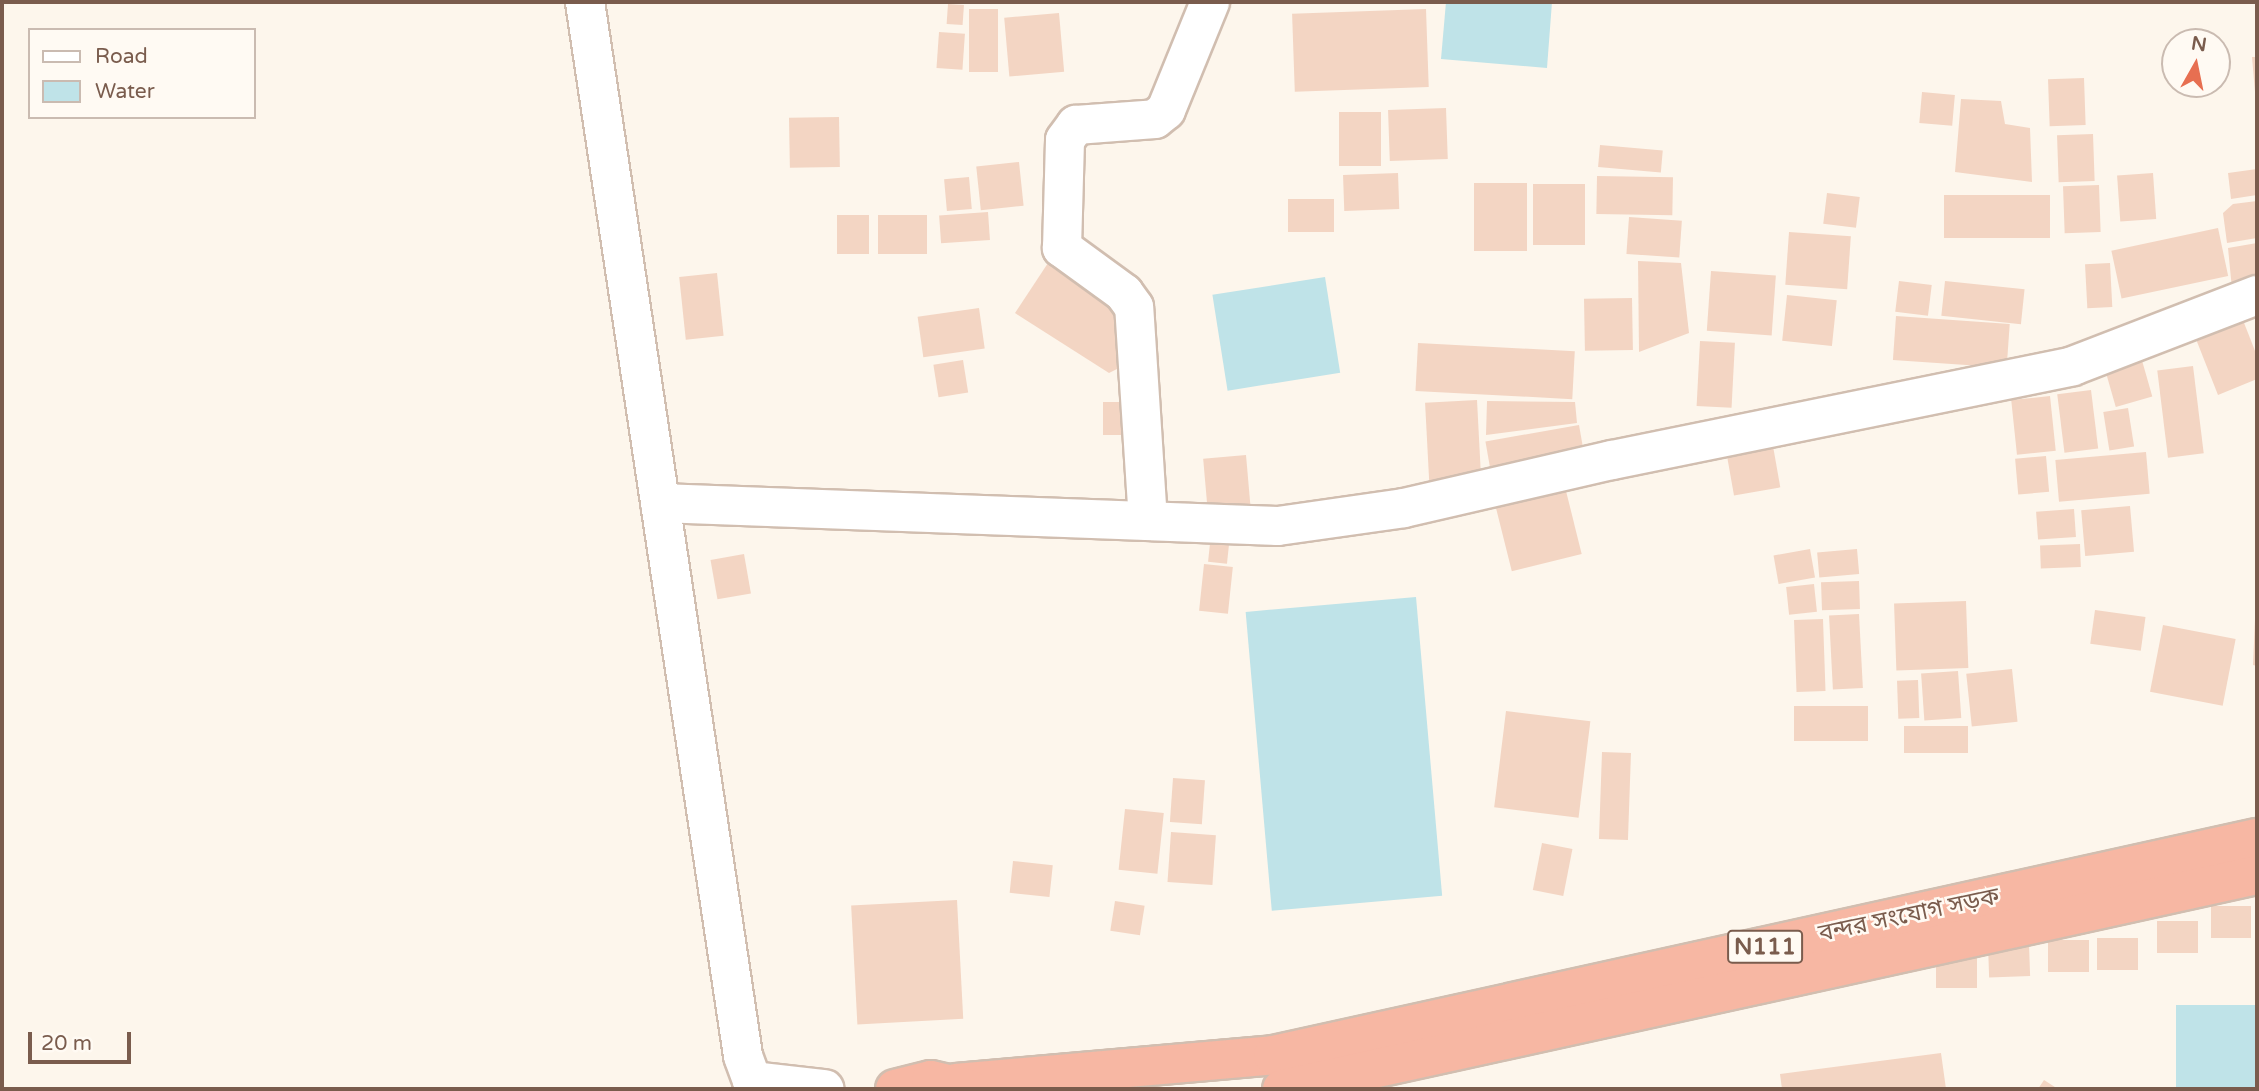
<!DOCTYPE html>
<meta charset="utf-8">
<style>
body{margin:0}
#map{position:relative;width:2259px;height:1091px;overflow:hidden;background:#fdf6ec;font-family:"Varela Round","Noto Sans Bengali",sans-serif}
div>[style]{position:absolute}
.water>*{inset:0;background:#bfe3e8;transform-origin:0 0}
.building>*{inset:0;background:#f3d5c3;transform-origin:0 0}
.roads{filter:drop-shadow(2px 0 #d1beb0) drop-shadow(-2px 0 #d1beb0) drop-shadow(0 2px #d1beb0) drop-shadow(0 -2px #d1beb0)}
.minor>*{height:38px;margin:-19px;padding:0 19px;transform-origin:19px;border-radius:19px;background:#fff}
.highway>*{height:38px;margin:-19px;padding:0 19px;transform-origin:19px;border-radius:19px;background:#f7b7a3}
span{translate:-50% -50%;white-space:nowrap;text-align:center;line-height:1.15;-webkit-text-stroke:5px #fffaf3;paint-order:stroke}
.shield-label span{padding:2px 5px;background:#fffaf3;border:2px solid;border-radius:5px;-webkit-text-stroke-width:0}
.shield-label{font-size:23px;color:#7a5c4d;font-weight:700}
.street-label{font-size:24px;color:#7a5c4d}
.frame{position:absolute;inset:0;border:4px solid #7a5c4d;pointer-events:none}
.legend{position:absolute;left:28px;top:28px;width:228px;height:91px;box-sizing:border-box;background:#fffaf3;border:2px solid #cabbb1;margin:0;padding:9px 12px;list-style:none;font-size:21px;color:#7a5c4d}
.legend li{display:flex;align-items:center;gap:14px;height:35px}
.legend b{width:35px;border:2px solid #cabbb1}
.north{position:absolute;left:2161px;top:28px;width:70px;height:70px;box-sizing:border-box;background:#fffaf3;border:2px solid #cabbb1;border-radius:50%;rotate:9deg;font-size:19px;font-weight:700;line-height:28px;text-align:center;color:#7a5c4d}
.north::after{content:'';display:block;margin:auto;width:24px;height:32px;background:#e76f51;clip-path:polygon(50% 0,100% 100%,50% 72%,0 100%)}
.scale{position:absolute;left:28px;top:1032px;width:103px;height:32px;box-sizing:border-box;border:4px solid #7a5c4d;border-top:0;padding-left:9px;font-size:21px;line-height:24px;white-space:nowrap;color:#7a5c4d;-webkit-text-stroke:5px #fffaf3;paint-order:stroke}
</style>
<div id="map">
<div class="water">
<i style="clip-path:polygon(1446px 2px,1552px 2px,1547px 68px,1441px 59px)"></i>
<i style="left:1325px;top:277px;width:97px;height:114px;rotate:81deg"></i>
<i style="left:1416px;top:597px;width:300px;height:171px;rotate:85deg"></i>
<i style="left:2176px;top:1005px;width:81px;height:84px"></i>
</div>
<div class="building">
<i style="left:948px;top:4px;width:16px;height:20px;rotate:4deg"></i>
<i style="left:998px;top:9px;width:63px;height:29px;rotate:90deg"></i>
<i style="left:1426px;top:9px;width:78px;height:134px;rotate:88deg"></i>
<i style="left:1059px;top:13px;width:59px;height:55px;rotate:85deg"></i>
<i style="left:939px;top:32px;width:26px;height:36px;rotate:4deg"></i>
<i style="clip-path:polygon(2252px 57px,2257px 57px,2257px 92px,2255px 92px)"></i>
<i style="left:2084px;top:78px;width:47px;height:36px;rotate:88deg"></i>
<i style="left:1922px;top:92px;width:33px;height:31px;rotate:5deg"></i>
<i style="clip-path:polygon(1961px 99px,2001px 101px,2005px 124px,2030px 128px,2032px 182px,1955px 172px)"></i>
<i style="left:1446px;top:108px;width:51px;height:58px;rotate:88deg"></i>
<i style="left:1339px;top:112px;width:42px;height:54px"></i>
<i style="left:839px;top:117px;width:50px;height:50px;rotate:89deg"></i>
<i style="left:2093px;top:134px;width:47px;height:36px;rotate:88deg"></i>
<i style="left:1600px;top:145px;width:63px;height:22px;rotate:5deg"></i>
<i style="left:1019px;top:162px;width:44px;height:43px;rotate:84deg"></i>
<i style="clip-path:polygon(2257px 169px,2257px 195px,2231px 199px,2228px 173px)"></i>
<i style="left:1398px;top:173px;width:36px;height:55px;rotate:88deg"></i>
<i style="left:2153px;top:173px;width:46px;height:36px;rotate:86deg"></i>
<i style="left:1597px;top:176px;width:76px;height:38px;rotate:1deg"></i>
<i style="left:969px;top:177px;width:32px;height:25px;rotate:85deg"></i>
<i style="left:1474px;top:183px;width:53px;height:68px"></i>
<i style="left:1533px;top:184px;width:52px;height:61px"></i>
<i style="left:2099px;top:185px;width:47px;height:36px;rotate:88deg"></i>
<i style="left:1827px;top:193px;width:33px;height:31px;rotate:7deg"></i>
<i style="left:2050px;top:195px;width:43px;height:106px;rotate:90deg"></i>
<i style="left:1288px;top:199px;width:46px;height:33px"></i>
<i style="clip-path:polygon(2257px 201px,2257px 238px,2227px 243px,2223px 213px,2233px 204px)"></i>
<i style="left:988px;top:212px;width:28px;height:49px;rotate:86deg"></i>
<i style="left:837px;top:215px;width:32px;height:39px"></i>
<i style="left:927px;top:215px;width:39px;height:49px;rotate:90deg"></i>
<i style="left:1629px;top:217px;width:53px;height:37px;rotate:4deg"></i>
<i style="left:2218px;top:228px;width:49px;height:109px;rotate:78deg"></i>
<i style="left:1789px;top:232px;width:62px;height:53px;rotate:4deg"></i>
<i style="clip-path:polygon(2257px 243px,2257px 290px,2233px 299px,2228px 248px)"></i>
<i style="clip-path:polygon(1050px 260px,1122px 306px,1127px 364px,1109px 373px,1015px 313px)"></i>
<i style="clip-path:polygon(1638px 261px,1681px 263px,1689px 333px,1639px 352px)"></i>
<i style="left:2110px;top:263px;width:44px;height:25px;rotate:87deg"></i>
<i style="left:1711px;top:271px;width:65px;height:60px;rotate:4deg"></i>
<i style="left:717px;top:273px;width:63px;height:38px;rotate:84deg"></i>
<i style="left:1899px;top:281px;width:33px;height:31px;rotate:7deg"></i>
<i style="left:1945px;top:281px;width:80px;height:35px;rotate:6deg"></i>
<i style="left:1787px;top:295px;width:50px;height:46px;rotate:6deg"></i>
<i style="left:1632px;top:298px;width:52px;height:48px;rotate:89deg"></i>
<i style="left:979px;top:308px;width:41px;height:62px;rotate:82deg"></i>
<i style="clip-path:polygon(2239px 310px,2257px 356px,2257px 379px,2218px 395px,2192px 329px)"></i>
<i style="left:1896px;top:316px;width:114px;height:44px;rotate:4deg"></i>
<i style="left:1700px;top:341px;width:35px;height:65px;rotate:3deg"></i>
<i style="left:1418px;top:343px;width:157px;height:48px;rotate:3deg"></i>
<i style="left:2141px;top:357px;width:41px;height:38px;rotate:74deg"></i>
<i style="left:963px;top:360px;width:33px;height:30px;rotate:81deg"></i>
<i style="left:2193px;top:366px;width:88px;height:36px;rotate:83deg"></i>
<i style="left:2091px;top:390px;width:59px;height:34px;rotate:83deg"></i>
<i style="left:2050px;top:396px;width:55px;height:39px;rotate:84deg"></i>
<i style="left:1477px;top:400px;width:89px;height:52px;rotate:87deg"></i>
<i style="clip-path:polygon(1487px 401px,1575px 402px,1577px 423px,1486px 435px)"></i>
<i style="left:1103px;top:402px;width:26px;height:33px"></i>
<i style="left:2128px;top:408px;width:39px;height:25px;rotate:81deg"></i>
<i style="left:1579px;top:425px;width:34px;height:95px;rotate:80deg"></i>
<i style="left:1773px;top:446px;width:42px;height:47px;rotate:80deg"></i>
<i style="left:2146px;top:452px;width:42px;height:91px;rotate:85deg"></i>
<i style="left:1246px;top:455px;width:57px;height:43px;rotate:85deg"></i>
<i style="left:2046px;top:456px;width:36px;height:31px;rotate:85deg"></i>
<i style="left:1565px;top:487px;width:69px;height:72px;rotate:76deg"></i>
<i style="left:2130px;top:506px;width:46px;height:49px;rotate:85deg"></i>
<i style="left:2074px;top:509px;width:28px;height:38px;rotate:86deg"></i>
<i style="left:1211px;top:534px;width:19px;height:28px;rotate:6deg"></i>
<i style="left:2080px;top:544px;width:23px;height:40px;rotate:88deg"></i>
<i style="left:1810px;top:549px;width:29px;height:37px;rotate:80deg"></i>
<i style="left:1857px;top:549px;width:25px;height:40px;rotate:85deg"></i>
<i style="left:744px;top:554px;width:40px;height:34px;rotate:80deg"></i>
<i style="left:1204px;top:564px;width:29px;height:47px;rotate:6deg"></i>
<i style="left:1859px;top:581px;width:28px;height:38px;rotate:88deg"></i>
<i style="left:1814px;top:584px;width:28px;height:28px;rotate:84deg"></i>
<i style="left:1966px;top:601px;width:67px;height:72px;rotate:88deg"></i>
<i style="left:2095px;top:610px;width:51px;height:34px;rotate:8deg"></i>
<i style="left:1859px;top:614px;width:74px;height:30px;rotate:87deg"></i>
<i style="left:1823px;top:619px;width:72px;height:29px;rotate:88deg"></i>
<i style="clip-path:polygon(2255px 619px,2257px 620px,2257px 666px,2253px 665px)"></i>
<i style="left:2163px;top:625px;width:74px;height:68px;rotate:11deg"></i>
<i style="left:2012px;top:669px;width:53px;height:46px;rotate:84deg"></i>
<i style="left:1958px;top:671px;width:47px;height:37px;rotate:86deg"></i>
<i style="left:1918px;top:680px;width:38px;height:21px;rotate:88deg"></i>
<i style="left:1794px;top:706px;width:74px;height:35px"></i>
<i style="left:1506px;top:711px;width:85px;height:97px;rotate:7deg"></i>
<i style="left:1968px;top:726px;width:27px;height:64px;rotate:90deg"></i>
<i style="left:1602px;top:752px;width:29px;height:87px;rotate:2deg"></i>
<i style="left:1173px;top:778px;width:32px;height:44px;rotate:4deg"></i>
<i style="left:1125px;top:809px;width:39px;height:61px;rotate:6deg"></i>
<i style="left:1171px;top:832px;width:45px;height:50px;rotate:4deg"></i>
<i style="left:1542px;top:843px;width:31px;height:48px;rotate:11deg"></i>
<i style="left:1013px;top:861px;width:40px;height:32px;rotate:6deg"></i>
<i style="left:957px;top:900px;width:119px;height:106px;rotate:87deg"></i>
<i style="left:1115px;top:901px;width:30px;height:30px;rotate:9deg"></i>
<i style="left:2211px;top:906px;width:40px;height:32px"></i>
<i style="left:2198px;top:921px;width:32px;height:41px;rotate:90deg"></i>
<i style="left:2097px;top:938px;width:41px;height:32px"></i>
<i style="left:2048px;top:940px;width:41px;height:32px"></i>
<i style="left:2029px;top:944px;width:32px;height:41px;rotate:88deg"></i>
<i style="left:1977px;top:956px;width:32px;height:41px;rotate:90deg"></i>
<i style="clip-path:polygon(1941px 1053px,1946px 1089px,1782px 1089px,1780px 1074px)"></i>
<i style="clip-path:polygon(2044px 1080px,2058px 1089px,2038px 1089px)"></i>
</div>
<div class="roads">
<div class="minor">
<i style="left:585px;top:2px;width:1066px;rotate:81.47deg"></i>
<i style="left:743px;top:1056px;width:27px;rotate:70deg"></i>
<i style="left:752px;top:1081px;width:73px;rotate:6.3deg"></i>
<i style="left:660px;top:503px;width:618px;rotate:2.13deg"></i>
<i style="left:1278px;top:526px;width:127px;rotate:-8.1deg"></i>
<i style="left:1404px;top:508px;width:213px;rotate:-13deg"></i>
<i style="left:1612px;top:460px;width:470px;rotate:-11.5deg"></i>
<i style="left:2073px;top:366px;width:197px;rotate:-21.1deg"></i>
<i style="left:1148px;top:521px;width:214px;rotate:-93.7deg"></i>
<i style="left:1134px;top:307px;width:17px;rotate:-126deg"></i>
<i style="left:1124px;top:293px;width:77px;rotate:-144deg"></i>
<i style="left:1062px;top:248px;width:108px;rotate:-88.4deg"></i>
<i style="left:1065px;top:140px;width:19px;rotate:-54deg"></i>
<i style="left:1076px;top:125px;width:79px;rotate:-4.3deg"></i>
<i style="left:1155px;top:119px;width:14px;rotate:-39deg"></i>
<i style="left:1166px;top:110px;width:117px;rotate:-67.8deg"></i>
</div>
<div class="highway">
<i style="left:956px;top:1083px;width:318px;rotate:-5deg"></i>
<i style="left:1273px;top:1055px;width:1008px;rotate:-12.44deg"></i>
<i style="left:895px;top:1089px;width:37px;rotate:-14deg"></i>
<i style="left:931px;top:1080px;width:39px;rotate:13deg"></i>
<i style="left:1282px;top:1089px;width:998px;rotate:-12.38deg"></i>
</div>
</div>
<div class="shield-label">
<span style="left:1765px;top:947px">N111</span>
</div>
<div class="street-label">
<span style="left:1909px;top:915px;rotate:-12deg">বন্দর সংযোগ সড়ক</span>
</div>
<div class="frame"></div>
<ul class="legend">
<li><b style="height:9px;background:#fff"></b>Road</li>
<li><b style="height:19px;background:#bfe3e8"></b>Water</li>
</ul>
<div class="north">N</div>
<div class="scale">20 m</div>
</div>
